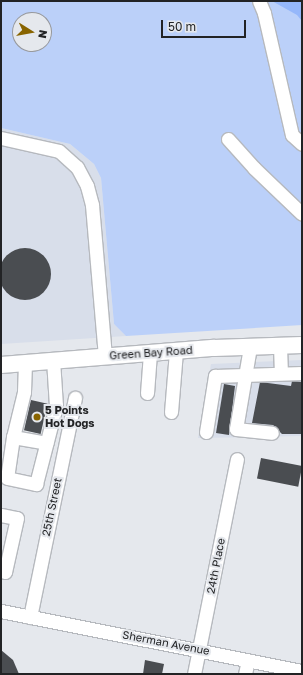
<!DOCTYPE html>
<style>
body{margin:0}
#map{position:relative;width:303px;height:675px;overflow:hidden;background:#e5e8ed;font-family:"Golos Text",sans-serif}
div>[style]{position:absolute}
.built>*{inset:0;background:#d8deea}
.green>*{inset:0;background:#bbd0f9}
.water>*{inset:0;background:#95b7fa}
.building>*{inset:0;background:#4a4d51;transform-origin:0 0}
.round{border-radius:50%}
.roads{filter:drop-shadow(1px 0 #b6b9be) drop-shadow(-1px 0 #b6b9be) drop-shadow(0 1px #b6b9be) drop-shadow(0 -1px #b6b9be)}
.minor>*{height:13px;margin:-6.5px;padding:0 6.5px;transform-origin:6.5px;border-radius:6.5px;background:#fff}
.major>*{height:16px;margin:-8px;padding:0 8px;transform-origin:8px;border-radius:8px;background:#fff}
.dots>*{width:11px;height:11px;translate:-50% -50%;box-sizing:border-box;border:2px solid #e5e8ed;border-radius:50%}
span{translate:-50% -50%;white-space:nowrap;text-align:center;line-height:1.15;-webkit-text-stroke:4px #e5e8ed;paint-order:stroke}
.street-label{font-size:11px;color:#222325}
.poi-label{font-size:11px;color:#222325;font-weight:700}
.left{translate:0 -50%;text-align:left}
.frame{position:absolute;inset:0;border:2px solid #222325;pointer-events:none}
.north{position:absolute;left:12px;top:12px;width:40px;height:40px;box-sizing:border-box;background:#e5e8ed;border:1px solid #97999d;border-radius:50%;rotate:101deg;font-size:11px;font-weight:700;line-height:16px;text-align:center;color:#222325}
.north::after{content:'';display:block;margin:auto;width:14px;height:18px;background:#886400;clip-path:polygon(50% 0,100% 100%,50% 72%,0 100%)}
.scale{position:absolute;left:161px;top:20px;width:85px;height:18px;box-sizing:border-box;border:2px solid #222325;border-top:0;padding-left:5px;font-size:12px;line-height:14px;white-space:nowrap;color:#222325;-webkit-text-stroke:3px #e5e8ed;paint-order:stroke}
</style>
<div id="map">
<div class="built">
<i style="clip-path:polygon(1px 128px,70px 144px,94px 164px,101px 178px,114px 324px,126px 336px,1px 344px)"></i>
<i style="clip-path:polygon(302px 360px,302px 436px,198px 438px,211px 364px)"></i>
</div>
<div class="green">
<i style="clip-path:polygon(evenodd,1px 1px,302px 1px,302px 325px,126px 336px,114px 324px,101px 178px,94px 164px,70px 144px,1px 128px,1px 1px,20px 20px,44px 20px,44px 44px,20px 44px,20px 20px)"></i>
</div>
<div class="water">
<i style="clip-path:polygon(272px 1px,302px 1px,302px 21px,297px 15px)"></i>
</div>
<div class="building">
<i class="round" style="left:-1px;top:248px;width:52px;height:52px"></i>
<i style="clip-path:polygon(292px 381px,302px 382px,302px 434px,282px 434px,273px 425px,252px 423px,260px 382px,291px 386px)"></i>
<i style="clip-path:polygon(224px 384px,235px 386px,229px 435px,216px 433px)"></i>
<i style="left:31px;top:400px;width:17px;height:31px;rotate:13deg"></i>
<i style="left:261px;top:458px;width:42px;height:21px;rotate:11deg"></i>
<i style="clip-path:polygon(1px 650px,13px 660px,19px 674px,1px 674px)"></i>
<i style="clip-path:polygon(145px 660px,164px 664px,162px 674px,143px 674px)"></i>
</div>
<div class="roads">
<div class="minor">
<i style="left:259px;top:1px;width:13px;rotate:67deg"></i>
<i style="left:264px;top:13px;width:125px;rotate:77.1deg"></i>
<i style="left:292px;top:135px;width:13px;rotate:42deg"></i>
<i style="left:1px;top:138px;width:59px;rotate:12.6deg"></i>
<i style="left:59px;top:151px;width:24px;rotate:42deg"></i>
<i style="left:77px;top:167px;width:21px;rotate:62deg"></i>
<i style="left:87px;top:186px;width:20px;rotate:75deg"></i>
<i style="left:92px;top:205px;width:152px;rotate:85.1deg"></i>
<i style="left:228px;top:139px;width:39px;rotate:48deg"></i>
<i style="left:254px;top:168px;width:66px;rotate:43.8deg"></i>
<i style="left:280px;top:346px;width:27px;rotate:88deg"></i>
<i style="left:250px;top:347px;width:83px;rotate:99.7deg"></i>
<i style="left:236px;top:429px;width:36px;rotate:6deg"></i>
<i style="left:25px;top:363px;width:29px;rotate:92deg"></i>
<i style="left:24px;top:392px;width:46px;rotate:103.7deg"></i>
<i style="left:13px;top:437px;width:41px;rotate:98.3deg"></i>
<i style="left:7px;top:478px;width:30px;rotate:12deg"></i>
<i style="left:36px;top:484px;width:81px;rotate:-75.6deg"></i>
<i style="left:56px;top:406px;width:46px;rotate:-93.7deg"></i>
<i style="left:147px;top:393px;width:40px;rotate:-85.7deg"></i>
<i style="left:171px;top:412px;width:61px;rotate:-85.3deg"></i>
<i style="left:206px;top:432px;width:57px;rotate:-80.9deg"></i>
<i style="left:215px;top:376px;width:87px;rotate:-2deg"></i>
<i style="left:13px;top:437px;width:34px;rotate:10deg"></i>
<i style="left:1px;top:515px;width:16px;rotate:11deg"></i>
<i style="left:17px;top:518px;width:55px;rotate:102.5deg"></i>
<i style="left:5px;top:572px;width:4px;rotate:-166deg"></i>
<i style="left:1px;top:611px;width:307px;rotate:11.3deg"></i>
<i style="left:30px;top:617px;width:224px;rotate:-78.4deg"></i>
<i style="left:194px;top:674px;width:219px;rotate:-78.7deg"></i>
<i style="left:245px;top:674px;width:14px;rotate:-78deg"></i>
</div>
<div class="major">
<i style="left:1px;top:365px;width:214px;rotate:-4.6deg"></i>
<i style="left:214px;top:348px;width:88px;rotate:-2deg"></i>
</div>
</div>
<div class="dots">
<i style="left:37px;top:417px;background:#886400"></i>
</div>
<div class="street-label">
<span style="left:151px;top:353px;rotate:-4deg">Green Bay Road</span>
<span style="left:52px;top:507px;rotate:-78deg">25th Street</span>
<span style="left:216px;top:566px;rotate:-79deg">24th Place</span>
<span style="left:166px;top:643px;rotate:11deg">Sherman Avenue</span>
</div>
<div class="poi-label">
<span class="left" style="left:45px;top:417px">5 Points<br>Hot Dogs</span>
</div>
<div class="frame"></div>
<div class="north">N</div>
<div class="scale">50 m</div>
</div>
